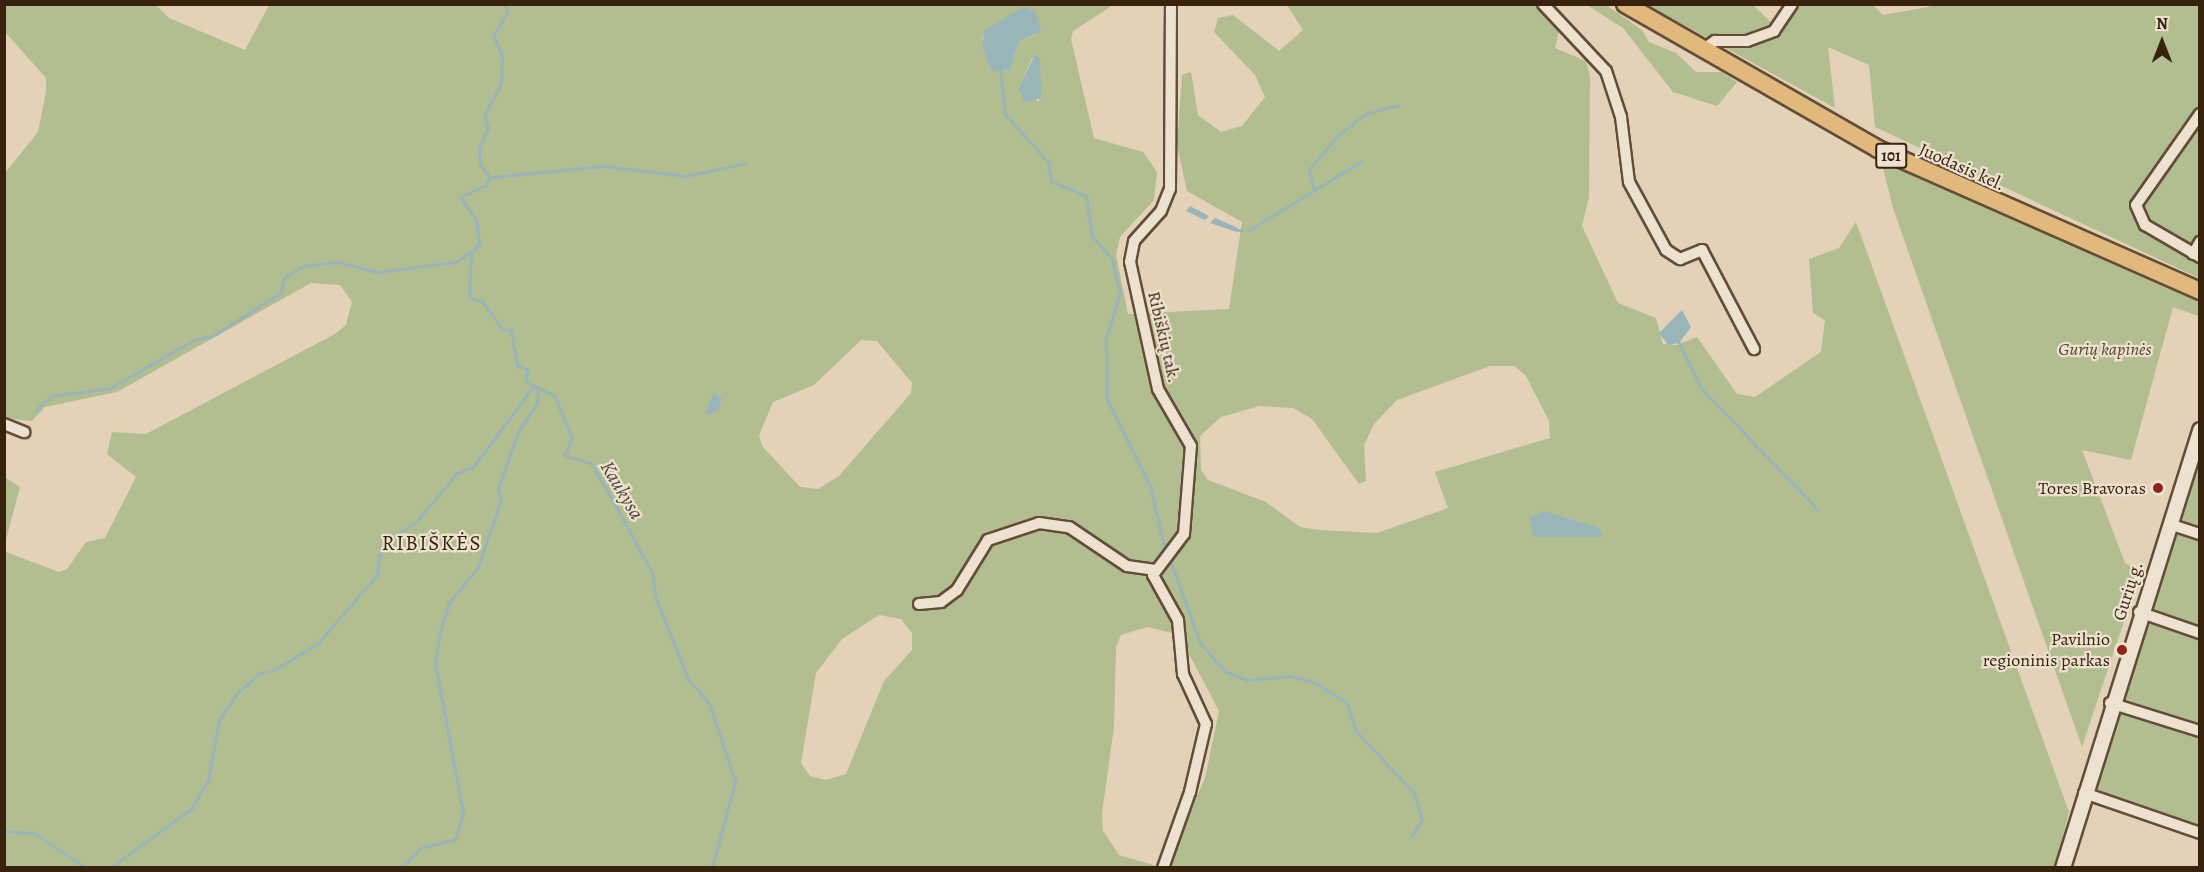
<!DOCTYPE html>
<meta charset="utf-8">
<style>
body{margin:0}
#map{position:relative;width:2204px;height:872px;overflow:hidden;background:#e3d2b7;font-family:Alegreya,serif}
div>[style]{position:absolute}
.green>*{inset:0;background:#b2bd90}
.water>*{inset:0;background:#99b5b9}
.stream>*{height:3px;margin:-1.5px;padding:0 1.5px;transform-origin:1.5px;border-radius:1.5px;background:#99b5b9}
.roads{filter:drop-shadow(2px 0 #634d38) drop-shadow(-2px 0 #634d38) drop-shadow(0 2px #634d38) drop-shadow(0 -2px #634d38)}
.minor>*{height:10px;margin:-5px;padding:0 5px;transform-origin:5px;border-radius:5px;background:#ede2d0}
.tertiary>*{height:14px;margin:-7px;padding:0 7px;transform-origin:7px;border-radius:7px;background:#ede2d0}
.primary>*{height:16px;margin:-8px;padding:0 8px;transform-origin:8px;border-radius:8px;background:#e2b97c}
.dots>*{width:16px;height:16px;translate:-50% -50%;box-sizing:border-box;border:3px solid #ede2d0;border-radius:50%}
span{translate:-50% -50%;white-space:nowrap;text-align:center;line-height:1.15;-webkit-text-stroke:4.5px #ede2d0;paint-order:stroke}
.shield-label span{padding:2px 4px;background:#ede2d0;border:2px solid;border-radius:4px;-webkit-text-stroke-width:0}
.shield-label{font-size:16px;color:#38210d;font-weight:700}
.street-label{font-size:18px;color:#38210d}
.park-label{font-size:18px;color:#56482e;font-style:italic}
.poi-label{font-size:18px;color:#38210d}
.right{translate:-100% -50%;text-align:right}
.water-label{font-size:20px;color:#504638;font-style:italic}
.quarter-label{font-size:21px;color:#38210d;letter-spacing:1.5px}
.frame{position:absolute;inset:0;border:6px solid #38210d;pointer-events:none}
.north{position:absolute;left:2132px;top:12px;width:60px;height:60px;-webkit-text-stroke:4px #ede2d0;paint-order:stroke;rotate:0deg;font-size:16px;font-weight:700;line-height:24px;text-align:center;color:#38210d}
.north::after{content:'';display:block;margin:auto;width:21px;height:27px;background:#38210d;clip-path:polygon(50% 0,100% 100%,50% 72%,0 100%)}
</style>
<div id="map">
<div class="green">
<i style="clip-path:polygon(1797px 4px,1873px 5px,1883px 15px,1944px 4px,2199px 5px,2199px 278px,1875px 127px,1869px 65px,1828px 47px,1835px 108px,1647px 5px,1753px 5px,1773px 24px,1790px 19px)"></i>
<i style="clip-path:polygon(evenodd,5px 5px,156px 5px,169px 18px,245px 50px,269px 5px,1113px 5px,1073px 31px,1071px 39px,1094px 138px,1143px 152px,1157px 172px,1154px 200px,1120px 237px,1116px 255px,1128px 314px,1229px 309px,1242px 222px,1187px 191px,1177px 146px,1182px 75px,1191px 72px,1198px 115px,1221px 132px,1242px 126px,1265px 97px,1255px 75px,1214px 32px,1218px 18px,1233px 15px,1279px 51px,1303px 30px,1287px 5px,1550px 5px,1559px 32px,1555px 48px,1586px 61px,1590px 76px,1589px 197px,1582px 226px,1618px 303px,1656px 318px,1663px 344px,1677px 345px,1697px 337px,1737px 394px,1755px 397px,1821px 352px,1825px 320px,1813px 313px,1809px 259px,1839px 248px,1856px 222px,2069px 812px,2055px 867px,1166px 867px,1205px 778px,1219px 711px,1186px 648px,1172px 633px,1148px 627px,1121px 635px,1116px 647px,1114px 727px,1102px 813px,1103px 831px,1119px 855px,1160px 867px,5px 867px,4px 546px,6px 552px,59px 572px,67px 569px,86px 542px,105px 538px,136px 477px,107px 454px,112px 432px,146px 434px,335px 334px,346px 325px,352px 302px,340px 285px,311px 283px,117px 392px,45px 407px,32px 421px,5px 418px,5px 173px,38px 132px,46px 92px,46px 78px,5px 32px,5px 5px,1037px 34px,1019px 42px,1010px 70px,991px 71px,982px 37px,1037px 34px,5px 5px,1032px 58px,1040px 59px,1039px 102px,1019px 88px,1032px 58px,5px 5px,861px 340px,877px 341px,912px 383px,911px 393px,839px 476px,818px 489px,800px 487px,762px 446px,759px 435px,773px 402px,814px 385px,861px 340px,5px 5px,1490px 366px,1515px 366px,1526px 376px,1549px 421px,1550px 438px,1435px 472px,1448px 508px,1377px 533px,1320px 530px,1300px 527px,1266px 502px,1208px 480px,1201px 470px,1200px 436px,1221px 417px,1259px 406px,1293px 408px,1312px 419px,1359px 484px,1366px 481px,1364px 445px,1374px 424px,1397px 400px,1490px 366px,5px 5px,879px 615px,901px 619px,912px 633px,912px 650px,884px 681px,846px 774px,826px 780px,810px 776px,801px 763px,816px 673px,842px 639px,879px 615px)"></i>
<i style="clip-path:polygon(1587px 5px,1606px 5px,1642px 30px,1649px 42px,1676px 53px,1696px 72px,1721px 72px,1737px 82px,1717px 106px,1673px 92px,1623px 28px)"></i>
<i style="clip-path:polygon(1881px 160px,2199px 300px,2199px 316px,2173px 307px,2131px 460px,2082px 450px,2125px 563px,2141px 570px,2082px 747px,1893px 208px)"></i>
<i style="clip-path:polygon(2199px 446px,2199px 838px,2089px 798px)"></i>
<i style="clip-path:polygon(5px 477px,20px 487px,5px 544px)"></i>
</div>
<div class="water">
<i style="clip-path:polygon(1024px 7px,1036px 12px,1041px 31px,1019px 42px,1010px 70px,991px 71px,982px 44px,985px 30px)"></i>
<i style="clip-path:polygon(1035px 54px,1040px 59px,1041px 98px,1025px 103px,1019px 88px)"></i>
<i style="clip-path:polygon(1190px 206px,1209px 216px,1205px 220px,1186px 211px)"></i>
<i style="clip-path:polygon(1215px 218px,1238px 228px,1237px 232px,1210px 223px)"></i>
<i style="clip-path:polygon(1682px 310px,1691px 327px,1679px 343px,1668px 345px,1659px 333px)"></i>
<i style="clip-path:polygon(714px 392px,722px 399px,718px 410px,704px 416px)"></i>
<i style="clip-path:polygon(1544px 511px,1599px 528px,1603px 537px,1533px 537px,1530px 517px)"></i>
</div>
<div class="stream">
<i style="left:505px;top:4px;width:9px;rotate:77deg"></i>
<i style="left:507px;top:13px;width:26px;rotate:122deg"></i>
<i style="left:493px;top:35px;width:23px;rotate:67deg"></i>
<i style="left:502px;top:56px;width:27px;rotate:92deg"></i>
<i style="left:501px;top:83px;width:36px;rotate:118deg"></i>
<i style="left:484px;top:115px;width:14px;rotate:73deg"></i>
<i style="left:488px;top:128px;width:22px;rotate:114deg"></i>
<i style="left:479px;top:148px;width:17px;rotate:87deg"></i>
<i style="left:480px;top:165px;width:16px;rotate:50deg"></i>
<i style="left:490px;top:177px;width:9px;rotate:117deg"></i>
<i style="left:486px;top:185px;width:29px;rotate:155deg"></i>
<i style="left:460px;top:197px;width:27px;rotate:54deg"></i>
<i style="left:476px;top:219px;width:26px;rotate:83deg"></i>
<i style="left:479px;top:245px;width:11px;rotate:139deg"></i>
<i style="left:471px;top:252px;width:46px;rotate:92.5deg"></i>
<i style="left:469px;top:298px;width:15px;rotate:16deg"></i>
<i style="left:483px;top:302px;width:33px;rotate:55deg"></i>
<i style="left:502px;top:329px;width:9px;rotate:6deg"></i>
<i style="left:511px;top:330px;width:36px;rotate:80deg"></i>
<i style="left:517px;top:365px;width:11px;rotate:22deg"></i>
<i style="left:527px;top:369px;width:13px;rotate:94deg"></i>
<i style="left:526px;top:382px;width:31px;rotate:25deg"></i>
<i style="left:554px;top:395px;width:47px;rotate:67.3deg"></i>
<i style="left:572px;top:438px;width:19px;rotate:115deg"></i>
<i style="left:564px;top:455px;width:28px;rotate:17deg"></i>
<i style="left:591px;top:463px;width:36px;rotate:60deg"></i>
<i style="left:609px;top:494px;width:89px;rotate:61.1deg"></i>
<i style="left:652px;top:572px;width:27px;rotate:82deg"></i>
<i style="left:656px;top:599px;width:86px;rotate:68.2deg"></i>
<i style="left:688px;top:679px;width:32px;rotate:49deg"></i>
<i style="left:709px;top:703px;width:82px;rotate:71.6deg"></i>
<i style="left:735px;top:781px;width:90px;rotate:104.8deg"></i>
<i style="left:1000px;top:70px;width:44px;rotate:83.5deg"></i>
<i style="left:1005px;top:114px;width:64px;rotate:48.1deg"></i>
<i style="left:1048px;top:162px;width:19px;rotate:81deg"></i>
<i style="left:1051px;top:181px;width:38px;rotate:23deg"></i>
<i style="left:1086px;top:196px;width:40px;rotate:81.5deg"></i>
<i style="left:1092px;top:236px;width:30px;rotate:49deg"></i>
<i style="left:1112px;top:259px;width:35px;rotate:77deg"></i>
<i style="left:1120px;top:293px;width:47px;rotate:107.3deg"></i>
<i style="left:1106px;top:338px;width:61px;rotate:89.1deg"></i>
<i style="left:1107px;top:399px;width:97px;rotate:63.7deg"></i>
<i style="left:1150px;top:486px;width:67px;rotate:77deg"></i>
<i style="left:491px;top:177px;width:113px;rotate:-5.6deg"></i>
<i style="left:603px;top:166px;width:84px;rotate:6.9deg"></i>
<i style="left:686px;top:176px;width:60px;rotate:-12.4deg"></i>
<i style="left:1314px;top:189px;width:20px;rotate:-105deg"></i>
<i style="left:1309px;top:170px;width:45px;rotate:-50.4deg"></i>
<i style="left:1338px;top:135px;width:36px;rotate:-37deg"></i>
<i style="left:1367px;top:113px;width:33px;rotate:-14deg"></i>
<i style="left:1238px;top:230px;width:4px"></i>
<i style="left:1249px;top:230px;width:132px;rotate:-31.4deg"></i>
<i style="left:1679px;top:343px;width:50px;rotate:63.9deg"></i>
<i style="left:1701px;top:388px;width:169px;rotate:46.2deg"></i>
<i style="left:36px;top:410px;width:21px;rotate:-43deg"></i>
<i style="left:51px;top:396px;width:60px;rotate:-7.7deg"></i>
<i style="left:110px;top:388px;width:95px;rotate:-29.8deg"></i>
<i style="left:192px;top:341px;width:25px;rotate:-16deg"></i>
<i style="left:216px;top:334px;width:77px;rotate:-32.9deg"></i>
<i style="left:281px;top:292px;width:14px;rotate:-78deg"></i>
<i style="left:284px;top:278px;width:22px;rotate:-32deg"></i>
<i style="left:303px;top:266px;width:35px;rotate:-7deg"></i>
<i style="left:338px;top:262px;width:40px;rotate:14.4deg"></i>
<i style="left:377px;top:272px;width:79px;rotate:-7.3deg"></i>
<i style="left:455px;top:262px;width:19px;rotate:-32deg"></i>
<i style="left:1170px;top:560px;width:88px;rotate:70.1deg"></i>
<i style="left:1200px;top:643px;width:38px;rotate:48deg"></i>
<i style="left:1225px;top:671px;width:22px;rotate:24deg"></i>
<i style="left:1245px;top:680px;width:44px;rotate:-5.2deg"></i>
<i style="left:1289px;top:676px;width:26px;rotate:13deg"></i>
<i style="left:1314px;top:682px;width:39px;rotate:32deg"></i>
<i style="left:1347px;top:703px;width:28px;rotate:73deg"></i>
<i style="left:1355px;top:730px;width:86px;rotate:46.9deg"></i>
<i style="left:1414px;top:793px;width:28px;rotate:73deg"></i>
<i style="left:1422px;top:820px;width:19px;rotate:125deg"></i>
<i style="left:4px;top:831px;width:30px;rotate:4deg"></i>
<i style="left:34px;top:833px;width:63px;rotate:33.9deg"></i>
<i style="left:110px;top:868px;width:102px;rotate:-36.2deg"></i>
<i style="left:192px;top:808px;width:32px;rotate:-60deg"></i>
<i style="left:208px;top:780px;width:61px;rotate:-79.6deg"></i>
<i style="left:219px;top:720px;width:30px;rotate:-57deg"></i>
<i style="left:235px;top:695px;width:31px;rotate:-42deg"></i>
<i style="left:258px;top:674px;width:16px;rotate:-14deg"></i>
<i style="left:274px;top:670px;width:52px;rotate:-31.5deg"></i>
<i style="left:318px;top:643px;width:90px;rotate:-49.1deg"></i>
<i style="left:377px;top:575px;width:19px;rotate:-84deg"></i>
<i style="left:379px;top:556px;width:20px;rotate:-57deg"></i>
<i style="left:390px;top:539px;width:31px;rotate:-33deg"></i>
<i style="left:416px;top:522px;width:64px;rotate:-50.1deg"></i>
<i style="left:457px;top:473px;width:17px;rotate:-21deg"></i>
<i style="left:473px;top:467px;width:101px;rotate:-53deg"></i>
<i style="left:401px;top:868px;width:28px;rotate:-45deg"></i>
<i style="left:421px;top:848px;width:35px;rotate:-15deg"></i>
<i style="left:455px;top:839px;width:27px;rotate:-73deg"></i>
<i style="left:463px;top:813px;width:153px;rotate:-100.6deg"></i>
<i style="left:435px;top:663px;width:31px;rotate:-81deg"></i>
<i style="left:440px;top:632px;width:30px;rotate:-73deg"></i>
<i style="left:449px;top:603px;width:46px;rotate:-51.1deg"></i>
<i style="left:478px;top:567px;width:71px;rotate:-71.1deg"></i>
<i style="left:501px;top:500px;width:11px;rotate:-105deg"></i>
<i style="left:498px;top:489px;width:60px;rotate:-70.7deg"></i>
<i style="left:518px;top:432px;width:35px;rotate:-57deg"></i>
<i style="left:537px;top:403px;width:15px;rotate:-86deg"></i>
</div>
<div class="roads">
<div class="minor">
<i style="left:1543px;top:4px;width:92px;rotate:46.8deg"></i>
<i style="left:1606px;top:71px;width:48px;rotate:71.9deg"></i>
<i style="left:1621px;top:117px;width:65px;rotate:83deg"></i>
<i style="left:1629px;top:182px;width:77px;rotate:61.4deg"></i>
<i style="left:1666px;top:250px;width:17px;rotate:33deg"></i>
<i style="left:1680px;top:259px;width:24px;rotate:-22deg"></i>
<i style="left:1702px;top:250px;width:112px;rotate:62.3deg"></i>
<i style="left:1702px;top:50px;width:16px;rotate:-35deg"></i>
<i style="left:1715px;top:41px;width:32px"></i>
<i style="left:1747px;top:41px;width:29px;rotate:-20deg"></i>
<i style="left:1774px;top:31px;width:32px;rotate:-56deg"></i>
<i style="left:2200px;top:114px;width:111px;rotate:125.1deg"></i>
<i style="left:2136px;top:205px;width:22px;rotate:66deg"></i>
<i style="left:2145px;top:225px;width:64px;rotate:30.2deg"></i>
<i style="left:2193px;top:254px;width:14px;rotate:-60deg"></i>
<i style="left:4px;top:424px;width:22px;rotate:22deg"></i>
<i style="left:2169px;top:524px;width:33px;rotate:18deg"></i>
<i style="left:919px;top:604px;width:22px;rotate:-5deg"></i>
<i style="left:941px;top:602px;width:20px;rotate:-37deg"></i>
<i style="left:957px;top:590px;width:59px;rotate:-58.2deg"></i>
<i style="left:988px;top:540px;width:54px;rotate:-18.4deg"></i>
<i style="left:1039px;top:523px;width:30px;rotate:8deg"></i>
<i style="left:1069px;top:527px;width:70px;rotate:33.9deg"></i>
<i style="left:1127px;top:566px;width:27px;rotate:8deg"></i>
<i style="left:2139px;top:612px;width:65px;rotate:19deg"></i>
<i style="left:2110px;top:703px;width:94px;rotate:17.3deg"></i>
<i style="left:2084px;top:793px;width:123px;rotate:19deg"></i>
<i style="left:1163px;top:868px;width:81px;rotate:-70.4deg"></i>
<i style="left:1190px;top:792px;width:70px;rotate:-76.8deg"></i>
<i style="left:1206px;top:724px;width:55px;rotate:-114.7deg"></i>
<i style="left:1183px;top:674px;width:54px;rotate:-95.3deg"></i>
<i style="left:1178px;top:620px;width:51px;rotate:-119.1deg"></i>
<i style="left:1153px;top:575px;width:51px;rotate:-52.9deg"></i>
<i style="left:1184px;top:534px;width:88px;rotate:-85.5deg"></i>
<i style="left:1191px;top:446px;width:66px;rotate:-120.1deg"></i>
<i style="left:1158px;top:389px;width:130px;rotate:-102.4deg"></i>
<i style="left:1130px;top:262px;width:21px;rotate:-79deg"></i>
<i style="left:1134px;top:241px;width:40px;rotate:-48deg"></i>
<i style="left:1161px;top:211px;width:24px;rotate:-68deg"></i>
<i style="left:1170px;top:189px;width:185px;rotate:-89.7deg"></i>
</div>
<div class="tertiary">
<i style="left:2063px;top:868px;width:459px;rotate:-72.6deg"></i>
</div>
<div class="primary">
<i style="left:1625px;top:4px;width:292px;rotate:29.8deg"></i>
<i style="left:1878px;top:149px;width:352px;rotate:23.8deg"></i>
</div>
</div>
<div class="dots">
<i style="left:2158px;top:488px;background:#8f2418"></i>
<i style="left:2122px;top:650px;background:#8f2418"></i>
</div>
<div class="shield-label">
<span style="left:1891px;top:156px">101</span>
</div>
<div class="street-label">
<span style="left:1962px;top:167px;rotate:24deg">Juodasis kel.</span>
<span style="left:1164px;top:337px;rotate:77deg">Ribiškių tak.</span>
<span style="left:2128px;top:591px;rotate:-72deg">Gurių g.</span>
</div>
<div class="park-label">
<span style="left:2105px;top:349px">Gurių kapinės</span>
</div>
<div class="poi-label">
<span class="right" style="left:2146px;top:488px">Tores Bravoras</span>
<span class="right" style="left:2110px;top:650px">Pavilnio<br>regioninis parkas</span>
</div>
<div class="water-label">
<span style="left:622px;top:490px;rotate:59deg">Kaukysa</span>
</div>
<div class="quarter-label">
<span style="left:432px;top:543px">RIBIŠKĖS</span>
</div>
<div class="frame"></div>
<div class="north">N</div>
</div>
